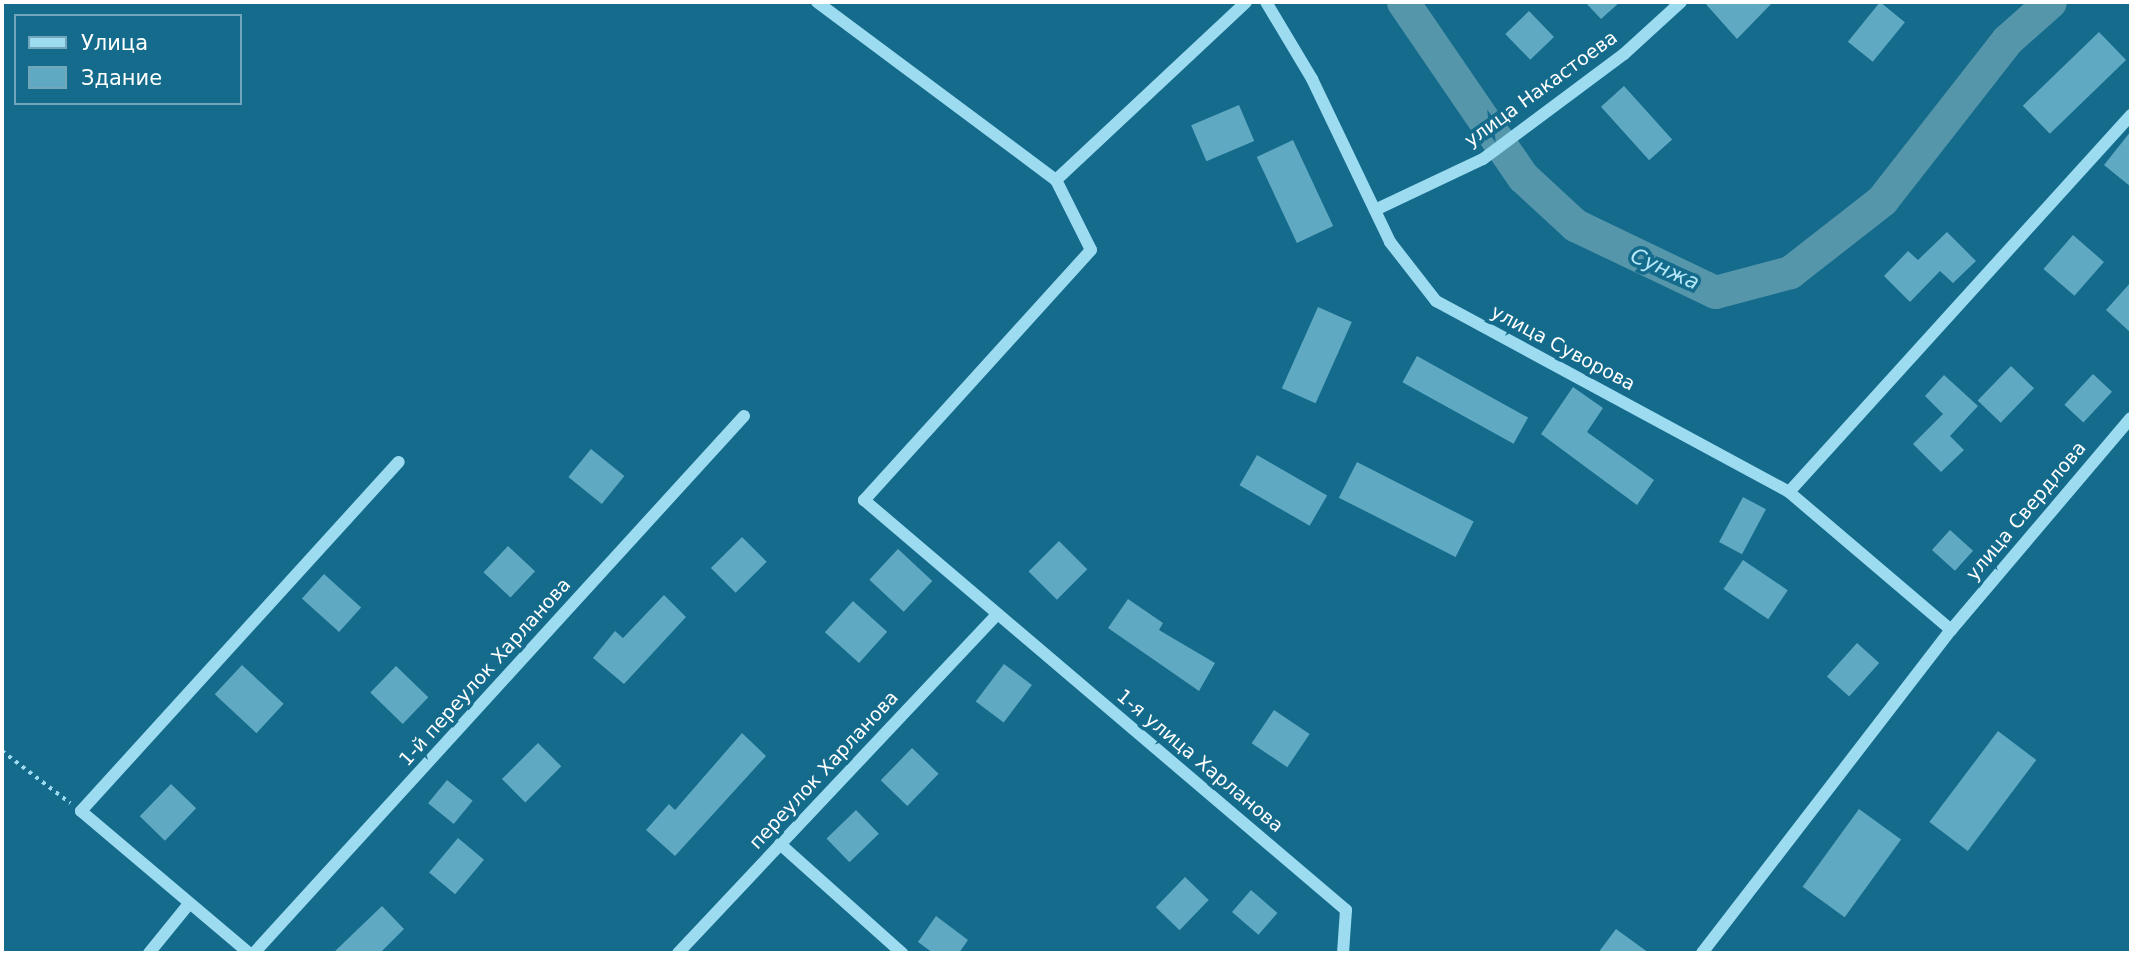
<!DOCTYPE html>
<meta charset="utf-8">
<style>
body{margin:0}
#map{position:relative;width:2133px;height:955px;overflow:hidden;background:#146b8c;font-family:"DejaVu Sans",sans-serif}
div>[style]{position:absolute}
.river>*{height:33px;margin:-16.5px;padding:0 16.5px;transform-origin:16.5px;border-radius:16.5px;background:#5596ab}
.building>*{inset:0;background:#5fa9c3;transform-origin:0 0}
.path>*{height:3.5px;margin-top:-1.75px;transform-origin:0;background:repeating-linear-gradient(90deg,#9cdbf0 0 3.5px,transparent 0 8.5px)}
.minor>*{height:12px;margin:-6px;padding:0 6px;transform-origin:6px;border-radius:6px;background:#9cdbf0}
span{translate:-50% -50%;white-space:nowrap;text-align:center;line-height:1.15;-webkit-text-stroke:7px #146b8c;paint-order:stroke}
.street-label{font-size:19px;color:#fff}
.water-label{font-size:21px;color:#b5e8f8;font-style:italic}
.frame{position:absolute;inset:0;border:4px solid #fff;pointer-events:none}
.legend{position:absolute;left:14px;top:14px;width:228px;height:91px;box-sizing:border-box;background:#146b8c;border:2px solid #72a6ba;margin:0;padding:9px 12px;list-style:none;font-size:21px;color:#fff}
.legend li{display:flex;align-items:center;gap:14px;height:35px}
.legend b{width:35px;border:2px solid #72a6ba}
</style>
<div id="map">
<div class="river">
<i style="left:1403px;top:2px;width:212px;rotate:55.6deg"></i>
<i style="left:1523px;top:177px;width:71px;rotate:42.7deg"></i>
<i style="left:1575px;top:225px;width:155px;rotate:25.6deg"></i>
<i style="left:1715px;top:292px;width:78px;rotate:-14.9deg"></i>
<i style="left:1790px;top:272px;width:117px;rotate:-38deg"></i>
<i style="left:1882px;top:200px;width:203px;rotate:-52deg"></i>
<i style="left:2007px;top:40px;width:57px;rotate:-41.5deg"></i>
</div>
<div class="building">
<i style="clip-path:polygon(1585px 2px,1620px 2px,1601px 19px)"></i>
<i style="clip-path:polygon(1704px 2px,1773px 2px,1737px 39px)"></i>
<i style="left:1880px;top:2px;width:32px;height:51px;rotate:39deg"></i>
<i style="left:1529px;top:11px;width:36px;height:33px;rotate:46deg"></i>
<i style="left:2099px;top:32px;width:39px;height:106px;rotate:46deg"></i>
<i style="left:1624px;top:86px;width:72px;height:31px;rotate:48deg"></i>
<i style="left:1239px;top:105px;width:39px;height:52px;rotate:67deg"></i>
<i style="clip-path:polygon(2131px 131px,2131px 187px,2104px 165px)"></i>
<i style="left:1293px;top:140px;width:95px;height:40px;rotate:65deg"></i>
<i style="clip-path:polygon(1947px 232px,1976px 261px,1953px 283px,1940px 271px,1910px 302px,1884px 276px,1908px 251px,1918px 260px)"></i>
<i style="left:2073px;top:235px;width:41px;height:45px;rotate:41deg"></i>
<i style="clip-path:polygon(2131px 282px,2131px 333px,2106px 310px)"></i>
<i style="left:1318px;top:307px;width:37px;height:89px;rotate:24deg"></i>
<i style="left:1417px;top:356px;width:127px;height:30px;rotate:29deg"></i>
<i style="left:2011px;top:366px;width:32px;height:48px;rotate:44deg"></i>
<i style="left:2093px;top:374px;width:26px;height:42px;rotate:43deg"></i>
<i style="clip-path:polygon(1944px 375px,1978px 406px,1950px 436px,1964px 450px,1941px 472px,1913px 444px,1943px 414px,1925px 396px)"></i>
<i style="clip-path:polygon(1573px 387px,1603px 408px,1587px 432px,1654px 480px,1637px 505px,1541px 434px)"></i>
<i style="left:591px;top:449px;width:43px;height:36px;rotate:39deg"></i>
<i style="left:1257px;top:455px;width:81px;height:35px;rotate:30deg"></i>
<i style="left:1357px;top:462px;width:131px;height:40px;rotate:27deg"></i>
<i style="left:1743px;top:497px;width:26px;height:51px;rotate:28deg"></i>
<i style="left:1950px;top:530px;width:31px;height:27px;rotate:42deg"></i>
<i style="left:742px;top:537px;width:35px;height:44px;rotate:45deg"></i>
<i style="left:1059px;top:541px;width:40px;height:43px;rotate:45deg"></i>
<i style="left:508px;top:546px;width:37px;height:36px;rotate:43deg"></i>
<i style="left:898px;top:549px;width:47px;height:42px;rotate:43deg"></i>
<i style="left:1743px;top:560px;width:54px;height:35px;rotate:34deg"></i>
<i style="left:324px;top:574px;width:50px;height:33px;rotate:42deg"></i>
<i style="clip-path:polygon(664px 595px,686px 617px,624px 684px,593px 658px,615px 631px,623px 638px)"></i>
<i style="clip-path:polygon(1128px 599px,1163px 623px,1159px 630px,1215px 663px,1199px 691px,1108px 628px)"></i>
<i style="left:853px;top:601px;width:46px;height:42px;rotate:42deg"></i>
<i style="left:1857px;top:643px;width:30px;height:45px;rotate:42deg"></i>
<i style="left:1004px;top:664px;width:35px;height:47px;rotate:37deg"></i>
<i style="left:242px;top:665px;width:57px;height:40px;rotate:43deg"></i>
<i style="left:396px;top:666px;width:45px;height:37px;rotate:44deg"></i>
<i style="left:1274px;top:710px;width:43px;height:40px;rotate:34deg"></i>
<i style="left:1998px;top:731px;width:48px;height:114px;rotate:37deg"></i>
<i style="clip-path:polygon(742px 733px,766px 756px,675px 856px,646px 830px,669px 804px,675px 810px)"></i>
<i style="left:538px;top:743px;width:33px;height:51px;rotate:45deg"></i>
<i style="left:912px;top:748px;width:37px;height:45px;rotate:44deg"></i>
<i style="left:447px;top:780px;width:33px;height:30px;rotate:39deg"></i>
<i style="left:171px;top:784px;width:35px;height:45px;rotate:44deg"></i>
<i style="left:1859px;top:809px;width:52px;height:96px;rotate:36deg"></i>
<i style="left:856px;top:810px;width:33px;height:41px;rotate:46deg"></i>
<i style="left:458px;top:838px;width:34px;height:45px;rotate:40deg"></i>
<i style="left:1185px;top:877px;width:33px;height:42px;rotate:44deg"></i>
<i style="left:1251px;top:890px;width:35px;height:29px;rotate:41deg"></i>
<i style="clip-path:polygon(382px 906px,404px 929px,380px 953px,333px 953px)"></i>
<i style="clip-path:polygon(936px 916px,968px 940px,959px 953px,933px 953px,918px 942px)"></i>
<i style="clip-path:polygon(1616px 929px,1649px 953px,1598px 953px)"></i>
</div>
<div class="path">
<i style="left:2px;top:751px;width:86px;rotate:37.4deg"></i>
</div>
<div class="minor">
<i style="left:817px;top:2px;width:298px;rotate:36.7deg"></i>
<i style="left:1056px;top:180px;width:78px;rotate:63.4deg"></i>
<i style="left:1091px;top:250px;width:338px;rotate:132.2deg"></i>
<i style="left:864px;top:500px;width:633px;rotate:40.39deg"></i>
<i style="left:1346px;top:910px;width:43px;rotate:94deg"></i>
<i style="left:1266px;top:2px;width:90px;rotate:59.1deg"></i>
<i style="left:1312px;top:79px;width:181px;rotate:64.4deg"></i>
<i style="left:1390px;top:242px;width:75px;rotate:52.1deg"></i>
<i style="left:1436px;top:301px;width:401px;rotate:28.4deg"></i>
<i style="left:1789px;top:492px;width:213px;rotate:40.4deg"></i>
<i style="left:1056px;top:180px;width:260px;rotate:-43.1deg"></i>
<i style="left:1375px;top:210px;width:119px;rotate:-25.3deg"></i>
<i style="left:1483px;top:159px;width:176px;rotate:-36.7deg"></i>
<i style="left:1624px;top:54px;width:77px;rotate:-42.4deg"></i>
<i style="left:1789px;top:492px;width:509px;rotate:-47.79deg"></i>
<i style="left:780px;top:844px;width:164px;rotate:41.8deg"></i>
<i style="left:149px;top:953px;width:62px;rotate:-50.9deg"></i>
<i style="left:249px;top:953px;width:220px;rotate:-139.8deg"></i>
<i style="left:81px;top:811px;width:472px;rotate:-47.7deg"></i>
<i style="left:254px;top:953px;width:727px;rotate:-47.62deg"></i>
<i style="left:678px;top:953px;width:465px;rotate:-46.7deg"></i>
<i style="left:1702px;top:953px;width:408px;rotate:-52.4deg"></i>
<i style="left:1951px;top:630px;width:278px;rotate:-49.7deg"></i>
</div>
<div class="street-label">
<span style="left:1541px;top:89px;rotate:-36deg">улица Накастоева</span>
<span style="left:1563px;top:348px;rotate:28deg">улица Суворова</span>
<span style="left:2026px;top:511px;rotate:-50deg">улица Свердлова</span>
<span style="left:485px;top:672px;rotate:-48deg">1-й переулок Харланова</span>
<span style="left:1200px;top:761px;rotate:40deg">1-я улица Харланова</span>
<span style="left:824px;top:770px;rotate:-47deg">переулок Харланова</span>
</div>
<div class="water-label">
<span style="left:1665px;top:269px;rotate:24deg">Сунжа</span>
</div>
<div class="frame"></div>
<ul class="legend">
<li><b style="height:9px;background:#9cdbf0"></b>Улица</li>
<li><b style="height:19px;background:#5fa9c3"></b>Здание</li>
</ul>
</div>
